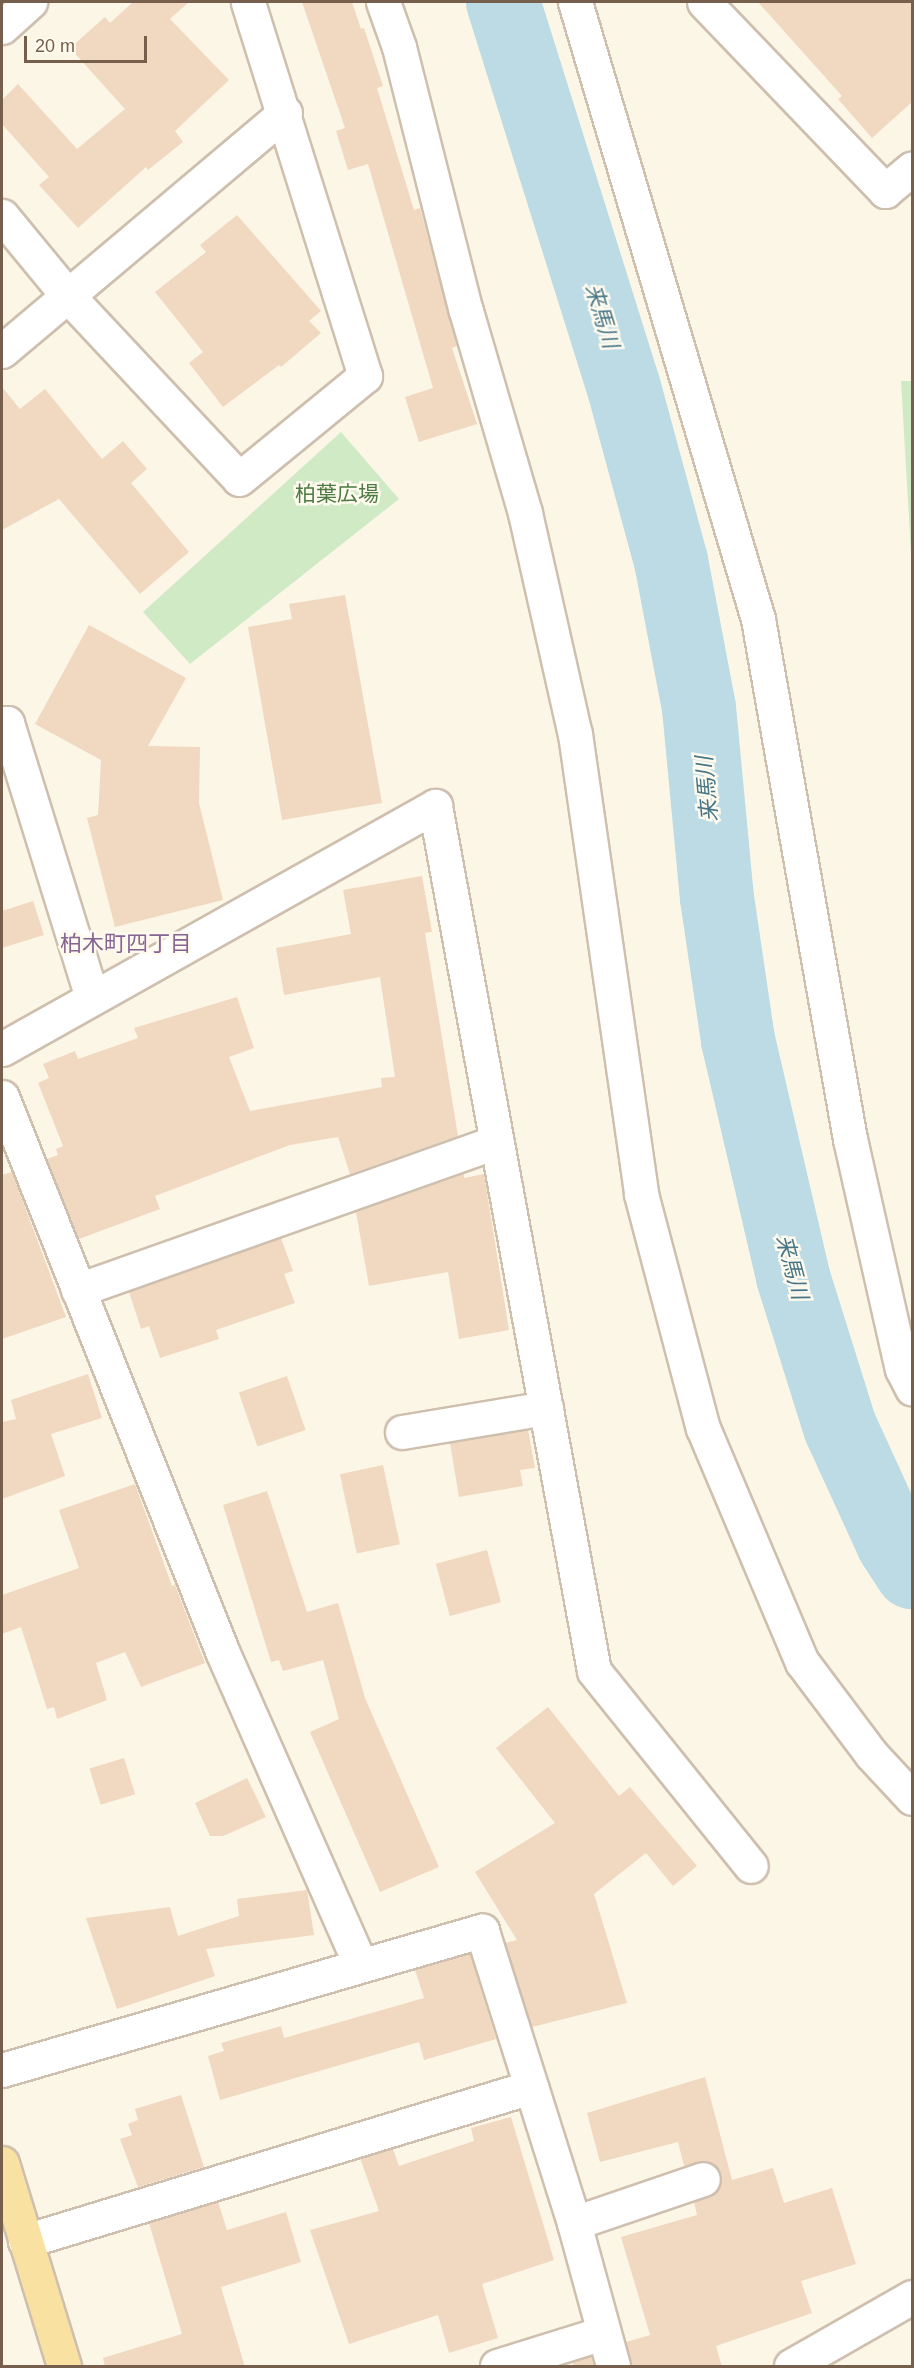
<!DOCTYPE html>
<meta charset="utf-8">
<style>
body{margin:0}
#map{position:relative;width:914px;height:2368px;overflow:hidden;background:#fcf6e7;font-family:Helvetica,"Noto Sans JP",sans-serif}
div>[style]{position:absolute}
.green>*{inset:0;background:#d1eac6}
.river>*{height:74px;margin:-37px;padding:0 37px;transform-origin:37px;border-radius:37px;background:#bcdbe5}
.building>*{inset:0;background:#f1d8c0;transform-origin:0 0}
.roads{filter:drop-shadow(2px 0 #cebfae) drop-shadow(-2px 0 #cebfae) drop-shadow(0 2px #cebfae) drop-shadow(0 -2px #cebfae)}
.minor>*{height:33px;margin:-16.5px;padding:0 16.5px;transform-origin:16.5px;border-radius:16.5px;background:#fff}
.major>*{height:33px;margin:-16.5px;padding:0 16.5px;transform-origin:16.5px;border-radius:16.5px;background:#f9e1a2}
span{translate:-50% -50%;white-space:nowrap;text-align:center;line-height:1.15;-webkit-text-stroke:5px #fffaee;paint-order:stroke}
.park-label{font-size:21px;color:#4e7b44}
.water-label{font-size:22px;color:#467688;font-style:italic}
.neighbourhood-label{font-size:22px;color:#876492}
.frame{position:absolute;inset:0;border:3px solid #765f4c;pointer-events:none}
.scale{position:absolute;left:24px;top:36px;width:123px;height:27px;box-sizing:border-box;border:3px solid #765f4c;border-top:0;padding-left:8px;font-size:18px;line-height:21px;white-space:nowrap;color:#765f4c;-webkit-text-stroke:4px #fffaee;paint-order:stroke}
</style>
<div id="map">
<div class="green">
<i style="clip-path:polygon(901px 381px,912px 381px,912px 570px)"></i>
<i style="clip-path:polygon(341px 432px,399px 499px,190px 664px,143px 612px)"></i>
</div>
<div class="river">
<i style="left:503px;top:2px;width:405px;rotate:72.6deg"></i>
<i style="left:624px;top:388px;width:179px;rotate:74.8deg"></i>
<i style="left:671px;top:561px;width:150px;rotate:79.2deg"></i>
<i style="left:699px;top:708px;width:191px;rotate:84.6deg"></i>
<i style="left:717px;top:898px;width:144px;rotate:81.6deg"></i>
<i style="left:738px;top:1040px;width:243px;rotate:76.9deg"></i>
<i style="left:793px;top:1277px;width:157px;rotate:72.6deg"></i>
<i style="left:840px;top:1427px;width:128px;rotate:65.4deg"></i>
<i style="left:893px;top:1543px;width:35px;rotate:57deg"></i>
</div>
<div class="building">
<i style="clip-path:polygon(133px 2px,189px 2px,170px 19px,229px 80px,175px 131px,183px 142px,148px 170px,146px 167px,78px 228px,39px 185px,49px 177px,2px 124px,2px 100px,18px 84px,77px 149px,125px 109px,70px 48px,105px 17px,110px 23px)"></i>
<i style="clip-path:polygon(302px 2px,352px 2px,361px 29px,364px 28px,383px 86px,377px 88px,414px 210px,420px 208px,457px 346px,452px 348px,477px 424px,419px 442px,405px 397px,433px 388px,368px 164px,348px 170px,336px 131px,345px 128px)"></i>
<i style="clip-path:polygon(758px 2px,912px 2px,912px 102px,872px 138px,838px 99px,842px 96px)"></i>
<i style="clip-path:polygon(237px 215px,321px 311px,309px 321px,321px 333px,281px 367px,279px 365px,223px 407px,189px 363px,203px 352px,155px 292px,206px 252px,200px 245px)"></i>
<i style="clip-path:polygon(2px 387px,20px 409px,45px 389px,102px 459px,123px 441px,147px 469px,131px 483px,189px 552px,140px 594px,59px 499px,2px 530px)"></i>
<i style="clip-path:polygon(345px 595px,382px 803px,282px 820px,248px 627px,292px 619px,289px 604px)"></i>
<i style="clip-path:polygon(89px 625px,186px 678px,148px 746px,200px 747px,199px 803px,223px 900px,115px 927px,87px 818px,98px 815px,101px 760px,35px 724px)"></i>
<i style="clip-path:polygon(422px 876px,432px 932px,425px 933px,458px 1136px,350px 1174px,338px 1137px,290px 1145px,155px 1196px,160px 1209px,79px 1239px,47px 1159px,58px 1155px,56px 1149px,63px 1146px,38px 1083px,49px 1078px,43px 1064px,75px 1051px,78px 1059px,138px 1038px,134px 1028px,237px 997px,254px 1048px,229px 1057px,250px 1111px,382px 1087px,381px 1078px,395px 1077px,380px 977px,284px 995px,276px 948px,351px 934px,343px 890px)"></i>
<i style="clip-path:polygon(33px 901px,44px 935px,2px 948px,2px 911px)"></i>
<i style="clip-path:polygon(12px 1172px,66px 1317px,2px 1339px,2px 1175px)"></i>
<i style="clip-path:polygon(464px 1174px,464px 1178px,484px 1174px,509px 1330px,459px 1339px,448px 1272px,369px 1286px,356px 1212px)"></i>
<i style="clip-path:polygon(281px 1238px,293px 1271px,284px 1274px,295px 1303px,216px 1330px,219px 1339px,160px 1358px,149px 1326px,141px 1329px,129px 1292px)"></i>
<i style="clip-path:polygon(88px 1374px,102px 1418px,51px 1434px,65px 1476px,2px 1499px,2px 1422px,16px 1419px,11px 1400px)"></i>
<i style="left:287px;top:1376px;width:57px;height:51px;rotate:71deg"></i>
<i style="clip-path:polygon(528px 1430px,535px 1468px,520px 1470px,523px 1486px,459px 1497px,450px 1443px)"></i>
<i style="left:383px;top:1465px;width:81px;height:44px;rotate:78deg"></i>
<i style="clip-path:polygon(135px 1484px,172px 1586px,175px 1585px,205px 1663px,141px 1687px,125px 1652px,96px 1663px,107px 1700px,57px 1719px,54px 1707px,47px 1709px,21px 1627px,2px 1634px,2px 1595px,79px 1568px,59px 1510px)"></i>
<i style="clip-path:polygon(267px 1491px,307px 1612px,338px 1603px,365px 1698px,439px 1867px,380px 1892px,310px 1732px,339px 1719px,323px 1660px,283px 1671px,279px 1660px,271px 1662px,223px 1505px)"></i>
<i style="left:487px;top:1550px;width:54px;height:53px;rotate:75deg"></i>
<i style="clip-path:polygon(548px 1707px,619px 1796px,630px 1787px,697px 1866px,673px 1886px,646px 1853px,594px 1894px,627px 2003px,532px 2027px,505px 1943px,517px 1940px,475px 1872px,555px 1823px,496px 1748px)"></i>
<i style="left:124px;top:1758px;width:38px;height:36px;rotate:73deg"></i>
<i style="clip-path:polygon(247px 1778px,266px 1817px,223px 1836px,210px 1836px,195px 1803px)"></i>
<i style="clip-path:polygon(307px 1890px,314px 1935px,206px 1949px,215px 1976px,117px 2009px,86px 1918px,170px 1907px,178px 1936px,239px 1916px,237px 1899px)"></i>
<i style="clip-path:polygon(470px 1954px,496px 2039px,424px 2060px,419px 2042px,220px 2100px,208px 2056px,224px 2051px,221px 2043px,281px 2026px,284px 2038px,424px 1998px,415px 1970px)"></i>
<i style="clip-path:polygon(705px 2077px,732px 2180px,773px 2168px,784px 2203px,832px 2188px,856px 2264px,801px 2281px,812px 2313px,716px 2346px,722px 2367px,631px 2367px,626px 2342px,650px 2335px,621px 2237px,697px 2215px,694px 2202px,717px 2192px,721px 2174px,707px 2161px,684px 2166px,678px 2142px,600px 2162px,587px 2113px)"></i>
<i style="clip-path:polygon(181px 2095px,204px 2167px,138px 2187px,120px 2139px,132px 2135px,128px 2124px,138px 2120px,135px 2109px)"></i>
<i style="clip-path:polygon(511px 2117px,554px 2260px,482px 2284px,498px 2338px,449px 2353px,438px 2315px,349px 2344px,310px 2230px,379px 2211px,360px 2158px,393px 2149px,399px 2166px,474px 2141px,471px 2128px)"></i>
<i style="clip-path:polygon(218px 2202px,227px 2230px,286px 2212px,301px 2262px,221px 2287px,245px 2367px,105px 2367px,103px 2358px,182px 2334px,149px 2223px)"></i>
<i style="clip-path:polygon(591px 2356px,594px 2367px,573px 2367px,573px 2362px)"></i>
</div>
<div class="roads">
<div class="minor">
<i style="left:383px;top:2px;width:48px;rotate:70.4deg"></i>
<i style="left:399px;top:47px;width:272px;rotate:75.8deg"></i>
<i style="left:466px;top:311px;width:210px;rotate:73.7deg"></i>
<i style="left:525px;top:513px;width:227px;rotate:77.3deg"></i>
<i style="left:575px;top:734px;width:465px;rotate:81.8deg"></i>
<i style="left:641px;top:1194px;width:242px;rotate:75.2deg"></i>
<i style="left:703px;top:1428px;width:254px;rotate:67.1deg"></i>
<i style="left:802px;top:1662px;width:115px;rotate:53.1deg"></i>
<i style="left:871px;top:1754px;width:60px;rotate:47deg"></i>
<i style="left:575px;top:2px;width:644px;rotate:73.48deg"></i>
<i style="left:758px;top:619px;width:528px;rotate:79.97deg"></i>
<i style="left:850px;top:1139px;width:236px;rotate:77.3deg"></i>
<i style="left:902px;top:1369px;width:22px;rotate:63deg"></i>
<i style="left:704px;top:2px;width:262px;rotate:46.2deg"></i>
<i style="left:885px;top:191px;width:35px;rotate:-40deg"></i>
<i style="left:2px;top:27px;width:38px;rotate:-42deg"></i>
<i style="left:2px;top:216px;width:104px;rotate:50.5deg"></i>
<i style="left:68px;top:296px;width:250px;rotate:46.9deg"></i>
<i style="left:239px;top:479px;width:163px;rotate:-39.3deg"></i>
<i style="left:365px;top:376px;width:392px;rotate:-107.4deg"></i>
<i style="left:2px;top:351px;width:370px;rotate:-40.1deg"></i>
<i style="left:2px;top:726px;width:6px;rotate:-31deg"></i>
<i style="left:7px;top:723px;width:288px;rotate:72.8deg"></i>
<i style="left:2px;top:1049px;width:497px;rotate:-29.3deg"></i>
<i style="left:435px;top:806px;width:879px;rotate:79.58deg"></i>
<i style="left:594px;top:1671px;width:250px;rotate:51.2deg"></i>
<i style="left:2px;top:1097px;width:596px;rotate:68.34deg"></i>
<i style="left:222px;top:1651px;width:342px;rotate:66.2deg"></i>
<i style="left:78px;top:1290px;width:444px;rotate:-19.5deg"></i>
<i style="left:402px;top:1432px;width:146px;rotate:-9.5deg"></i>
<i style="left:2px;top:2070px;width:500px;rotate:-16.2deg"></i>
<i style="left:482px;top:1931px;width:306px;rotate:72.5deg"></i>
<i style="left:574px;top:2223px;width:148px;rotate:74.7deg"></i>
<i style="left:574px;top:2223px;width:136px;rotate:-18.8deg"></i>
<i style="left:25px;top:2241px;width:529px;rotate:-16.93deg"></i>
<i style="left:497px;top:2366px;width:111px;rotate:-17.3deg"></i>
<i style="left:791px;top:2366px;width:139px;rotate:-29.7deg"></i>
</div>
<div class="major">
<i style="left:2px;top:2163px;width:212px;rotate:73deg"></i>
</div>
</div>
<div class="park-label">
<span style="left:337px;top:494px">柏葉広場</span>
</div>
<div class="water-label">
<span style="left:602px;top:316px;rotate:73deg">来馬川</span>
<span style="left:707px;top:789px;rotate:-95deg">来馬川</span>
<span style="left:792px;top:1267px;rotate:75deg">来馬川</span>
</div>
<div class="neighbourhood-label">
<span style="left:126px;top:944px">柏木町四丁目</span>
</div>
<div class="frame"></div>
<div class="scale">20 m</div>
</div>
